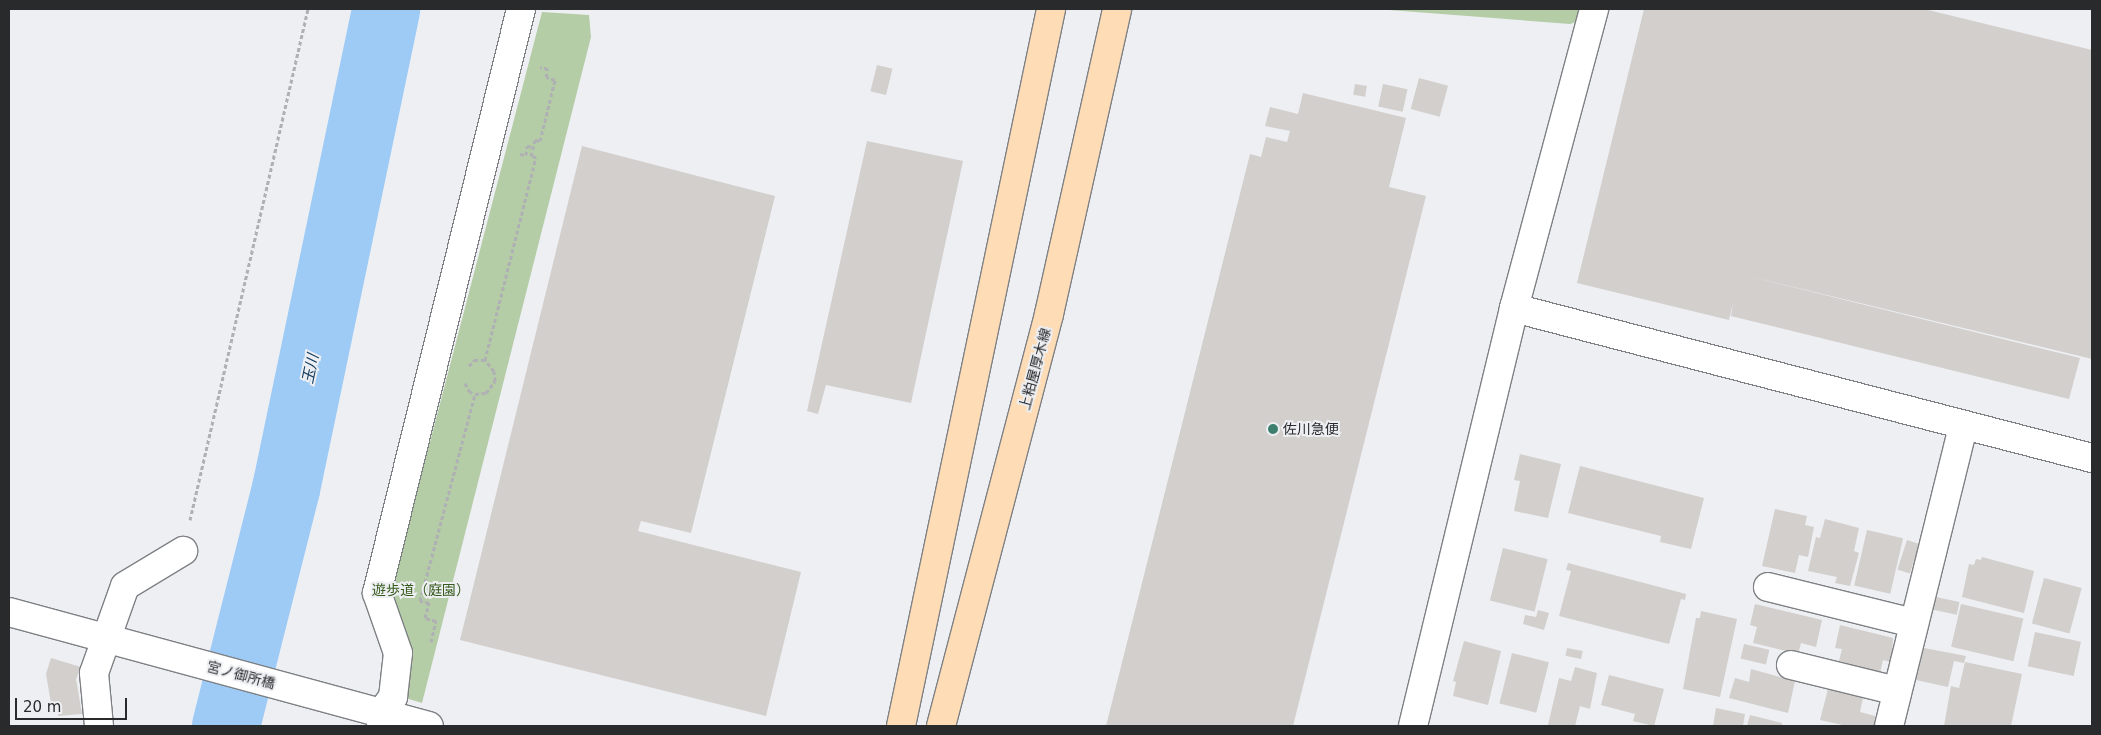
<!DOCTYPE html>
<meta charset="utf-8">
<style>
body{margin:0}
#map{position:relative;width:2101px;height:735px;overflow:hidden;background:#edeff3;font-family:"DejaVu Sans","Noto Sans JP",sans-serif}
div>[style]{position:absolute}
.green>*{inset:0;background:#b5cda7}
.river>*{height:68px;margin:-34px;padding:0 34px;transform-origin:34px;border-radius:34px;background:#9ecbf6}
.building>*{inset:0;background:#d2cfcc;transform-origin:0 0}
.path>*{height:3px;margin-top:-1.5px;transform-origin:0;background:repeating-linear-gradient(90deg,#aeb0b3 0 4px,transparent 0 6.5px)}
.roads{filter:drop-shadow(1px 0 #7e8084) drop-shadow(-1px 0 #7e8084) drop-shadow(0 1px #7e8084) drop-shadow(0 -1px #7e8084)}
.minor>*{height:28px;margin:-14px;padding:0 14px;transform-origin:14px;border-radius:14px;background:#fff}
.major>*{height:28px;margin:-14px;padding:0 14px;transform-origin:14px;border-radius:14px;background:#fedcb6}
.dots>*{width:14px;height:14px;translate:-50% -50%;box-sizing:border-box;border:2px solid #edeff3;border-radius:50%}
span{translate:-50% -50%;white-space:nowrap;text-align:center;line-height:1.15;-webkit-text-stroke:4px #edeff3;paint-order:stroke}
.street-label{font-size:14px;color:#292a2b}
.poi-label{font-size:14px;color:#292a2b}
.left{translate:0 -50%;text-align:left}
.park-label{font-size:14px;color:#365a1b}
.water-label{font-size:15px;color:#143e60;font-style:italic}
.frame{position:absolute;inset:0;border:10px solid #292a2b;pointer-events:none}
.scale{position:absolute;left:15px;top:698px;width:112px;height:22px;box-sizing:border-box;border:2px solid #292a2b;border-top:0;padding-left:6px;font-size:15px;line-height:18px;white-space:nowrap;color:#292a2b;-webkit-text-stroke:4px #edeff3;paint-order:stroke}
</style>
<div id="map">
<div class="green">
<i style="clip-path:polygon(1376px 9px,1579px 9px,1576px 22px,1570px 24px)"></i>
<i style="clip-path:polygon(542px 12px,589px 15px,591px 37px,422px 703px,399px 696px,387px 607px)"></i>
</div>
<div class="river">
<i style="left:226px;top:726px;width:244px;rotate:-75.8deg"></i>
<i style="left:286px;top:489px;width:490px;rotate:-78.2deg"></i>
</div>
<div class="building">
<i style="clip-path:polygon(1644px 9px,1924px 9px,2092px 50px,2092px 359px,1740px 274px,2080px 358px,2069px 399px,1731px 316px,1733px 303px,1729px 320px,1577px 283px)"></i>
<i style="left:877px;top:65px;width:16px;height:27px;rotate:14deg"></i>
<i style="left:1419px;top:78px;width:30px;height:32px;rotate:15deg"></i>
<i style="left:1355px;top:84px;width:12px;height:11px;rotate:9deg"></i>
<i style="left:1383px;top:84px;width:25px;height:23px;rotate:12deg"></i>
<i style="clip-path:polygon(1303px 93px,1406px 118px,1389px 187px,1426px 196px,1293px 726px,1106px 726px,1250px 154px,1261px 157px,1266px 137px,1287px 142px,1290px 131px,1265px 126px,1270px 107px,1298px 114px)"></i>
<i style="clip-path:polygon(867px 141px,963px 161px,911px 403px,826px 385px,818px 414px,807px 411px)"></i>
<i style="clip-path:polygon(582px 146px,775px 196px,691px 533px,641px 521px,638px 531px,801px 572px,766px 716px,460px 640px)"></i>
<i style="clip-path:polygon(1520px 454px,1561px 464px,1548px 518px,1514px 511px,1520px 481px,1514px 480px)"></i>
<i style="clip-path:polygon(1580px 466px,1704px 498px,1691px 549px,1660px 542px,1661px 536px,1568px 513px)"></i>
<i style="clip-path:polygon(1775px 509px,1807px 516px,1805px 525px,1814px 527px,1808px 557px,1799px 555px,1795px 573px,1762px 566px)"></i>
<i style="clip-path:polygon(1825px 519px,1859px 528px,1854px 551px,1859px 553px,1850px 586px,1835px 583px,1837px 577px,1808px 571px,1816px 537px,1820px 538px)"></i>
<i style="left:1867px;top:530px;width:37px;height:57px;rotate:13deg"></i>
<i style="left:1907px;top:540px;width:13px;height:31px;rotate:18deg"></i>
<i style="left:1503px;top:548px;width:46px;height:54px;rotate:14deg"></i>
<i style="clip-path:polygon(1982px 557px,2034px 571px,2024px 613px,1962px 597px,1969px 564px,1974px 565px,1976px 559px,1981px 560px)"></i>
<i style="clip-path:polygon(1568px 563px,1686px 594px,1685px 600px,1681px 599px,1669px 644px,1559px 616px,1571px 571px,1566px 570px)"></i>
<i style="left:2044px;top:578px;width:39px;height:47px;rotate:15deg"></i>
<i style="left:1936px;top:597px;width:24px;height:13px;rotate:12deg"></i>
<i style="clip-path:polygon(1755px 604px,1822px 620px,1816px 647px,1801px 643px,1798px 654px,1753px 643px,1757px 627px,1750px 625px)"></i>
<i style="left:1961px;top:604px;width:64px;height:44px;rotate:13deg"></i>
<i style="clip-path:polygon(1538px 610px,1549px 613px,1544px 630px,1523px 624px,1525px 615px,1536px 617px)"></i>
<i style="clip-path:polygon(1701px 611px,1737px 619px,1720px 697px,1683px 689px,1696px 618px,1700px 618px)"></i>
<i style="clip-path:polygon(1840px 625px,1893px 638px,1891px 662px,1883px 660px,1880px 673px,1839px 661px,1842px 649px,1835px 648px)"></i>
<i style="left:2035px;top:632px;width:47px;height:35px;rotate:12deg"></i>
<i style="clip-path:polygon(1464px 641px,1501px 651px,1488px 705px,1453px 696px,1456px 682px,1453px 681px)"></i>
<i style="left:1744px;top:644px;width:26px;height:15px;rotate:13deg"></i>
<i style="left:1567px;top:648px;width:16px;height:8px;rotate:11deg"></i>
<i style="clip-path:polygon(1924px 648px,1966px 656px,1964px 663px,1954px 661px,1948px 687px,1916px 680px)"></i>
<i style="left:1512px;top:653px;width:38px;height:52px;rotate:14deg"></i>
<i style="clip-path:polygon(51px 658px,81px 667px,76px 679px,82px 714px,58px 716px,58px 702px,51px 703px,46px 674px)"></i>
<i style="clip-path:polygon(1965px 662px,2022px 674px,2011px 726px,1944px 726px,1951px 686px,1959px 688px)"></i>
<i style="clip-path:polygon(1575px 667px,1597px 673px,1590px 709px,1580px 706px,1575px 726px,1548px 725px,1559px 678px,1571px 681px)"></i>
<i style="clip-path:polygon(1751px 669px,1795px 681px,1788px 713px,1729px 698px,1735px 678px,1749px 682px)"></i>
<i style="clip-path:polygon(1609px 675px,1664px 689px,1654px 726px,1633px 721px,1635px 714px,1601px 705px)"></i>
<i style="clip-path:polygon(1828px 689px,1863px 698px,1860px 712px,1875px 716px,1874px 726px,1847px 726px,1820px 720px)"></i>
<i style="clip-path:polygon(1716px 708px,1745px 714px,1743px 726px,1713px 726px)"></i>
<i style="clip-path:polygon(1750px 715px,1782px 723px,1782px 726px,1747px 726px)"></i>
</div>
<div class="path">
<i style="left:520px;top:154px;width:6px;rotate:9deg"></i>
<i style="left:526px;top:155px;width:9px;rotate:-84deg"></i>
<i style="left:527px;top:146px;width:7px;rotate:8deg"></i>
<i style="left:469px;top:366px;width:8px;rotate:-50deg"></i>
<i style="left:474px;top:360px;width:11px"></i>
<i style="left:465px;top:383px;width:9px;rotate:63deg"></i>
<i style="left:469px;top:391px;width:7px;rotate:27deg"></i>
<i style="left:190px;top:520px;width:524px;rotate:-77deg"></i>
<i style="left:431px;top:642px;width:22px;rotate:-77deg"></i>
<i style="left:436px;top:621px;width:11px;rotate:-165deg"></i>
<i style="left:425px;top:618px;width:16px;rotate:-75deg"></i>
<i style="left:429px;top:603px;width:9px;rotate:-167deg"></i>
<i style="left:420px;top:601px;width:214px;rotate:-75.1deg"></i>
<i style="left:475px;top:394px;width:11px;rotate:-5deg"></i>
<i style="left:486px;top:393px;width:15px;rotate:-53deg"></i>
<i style="left:495px;top:381px;width:10px;rotate:-96deg"></i>
<i style="left:494px;top:371px;width:14px;rotate:-129deg"></i>
<i style="left:485px;top:360px;width:209px;rotate:-75.9deg"></i>
<i style="left:536px;top:157px;width:5px;rotate:-169deg"></i>
<i style="left:531px;top:156px;width:16px;rotate:-76deg"></i>
<i style="left:535px;top:140px;width:5px;rotate:11deg"></i>
<i style="left:540px;top:141px;width:63px;rotate:-76.2deg"></i>
<i style="left:555px;top:80px;width:9px;rotate:-162deg"></i>
<i style="left:546px;top:77px;width:8px;rotate:-76deg"></i>
<i style="left:548px;top:69px;width:8px;rotate:-166deg"></i>
</div>
<div class="roads">
<div class="minor">
<i style="left:1514px;top:308px;width:597px;rotate:14.55deg"></i>
<i style="left:1768px;top:587px;width:149px;rotate:13.9deg"></i>
<i style="left:9px;top:612px;width:435px;rotate:15.2deg"></i>
<i style="left:1791px;top:665px;width:109px;rotate:13.8deg"></i>
<i style="left:99px;top:726px;width:53px;rotate:-95.4deg"></i>
<i style="left:94px;top:673px;width:92px;rotate:-70.4deg"></i>
<i style="left:125px;top:586px;width:68px;rotate:-31.1deg"></i>
<i style="left:381px;top:726px;width:14px;rotate:-86deg"></i>
<i style="left:382px;top:712px;width:19px;rotate:-54deg"></i>
<i style="left:393px;top:697px;width:44px;rotate:-83.5deg"></i>
<i style="left:398px;top:653px;width:64px;rotate:-109.3deg"></i>
<i style="left:377px;top:593px;width:601px;rotate:-76.15deg"></i>
<i style="left:1413px;top:726px;width:430px;rotate:-76.4deg"></i>
<i style="left:1514px;top:308px;width:310px;rotate:-75deg"></i>
<i style="left:1889px;top:726px;width:309px;rotate:-76.1deg"></i>
</div>
<div class="major">
<i style="left:901px;top:726px;width:733px;rotate:-78.18deg"></i>
<i style="left:941px;top:726px;width:426px;rotate:-75.3deg"></i>
<i style="left:1049px;top:314px;width:312px;rotate:-77.4deg"></i>
</div>
</div>
<div class="dots">
<i style="left:1273px;top:429px;background:#3d7f6f"></i>
</div>
<div class="street-label">
<span style="left:1035px;top:369px;rotate:-75deg">上粕屋厚木線</span>
<span style="left:241px;top:675px;rotate:15deg">宮ノ御所橋</span>
</div>
<div class="poi-label">
<span class="left" style="left:1283px;top:429px">佐川急便</span>
</div>
<div class="park-label">
<span style="left:421px;top:590px">遊歩道（庭園）</span>
</div>
<div class="water-label">
<span style="left:311px;top:369px;rotate:-78deg">玉川</span>
</div>
<div class="frame"></div>
<div class="scale">20 m</div>
</div>
